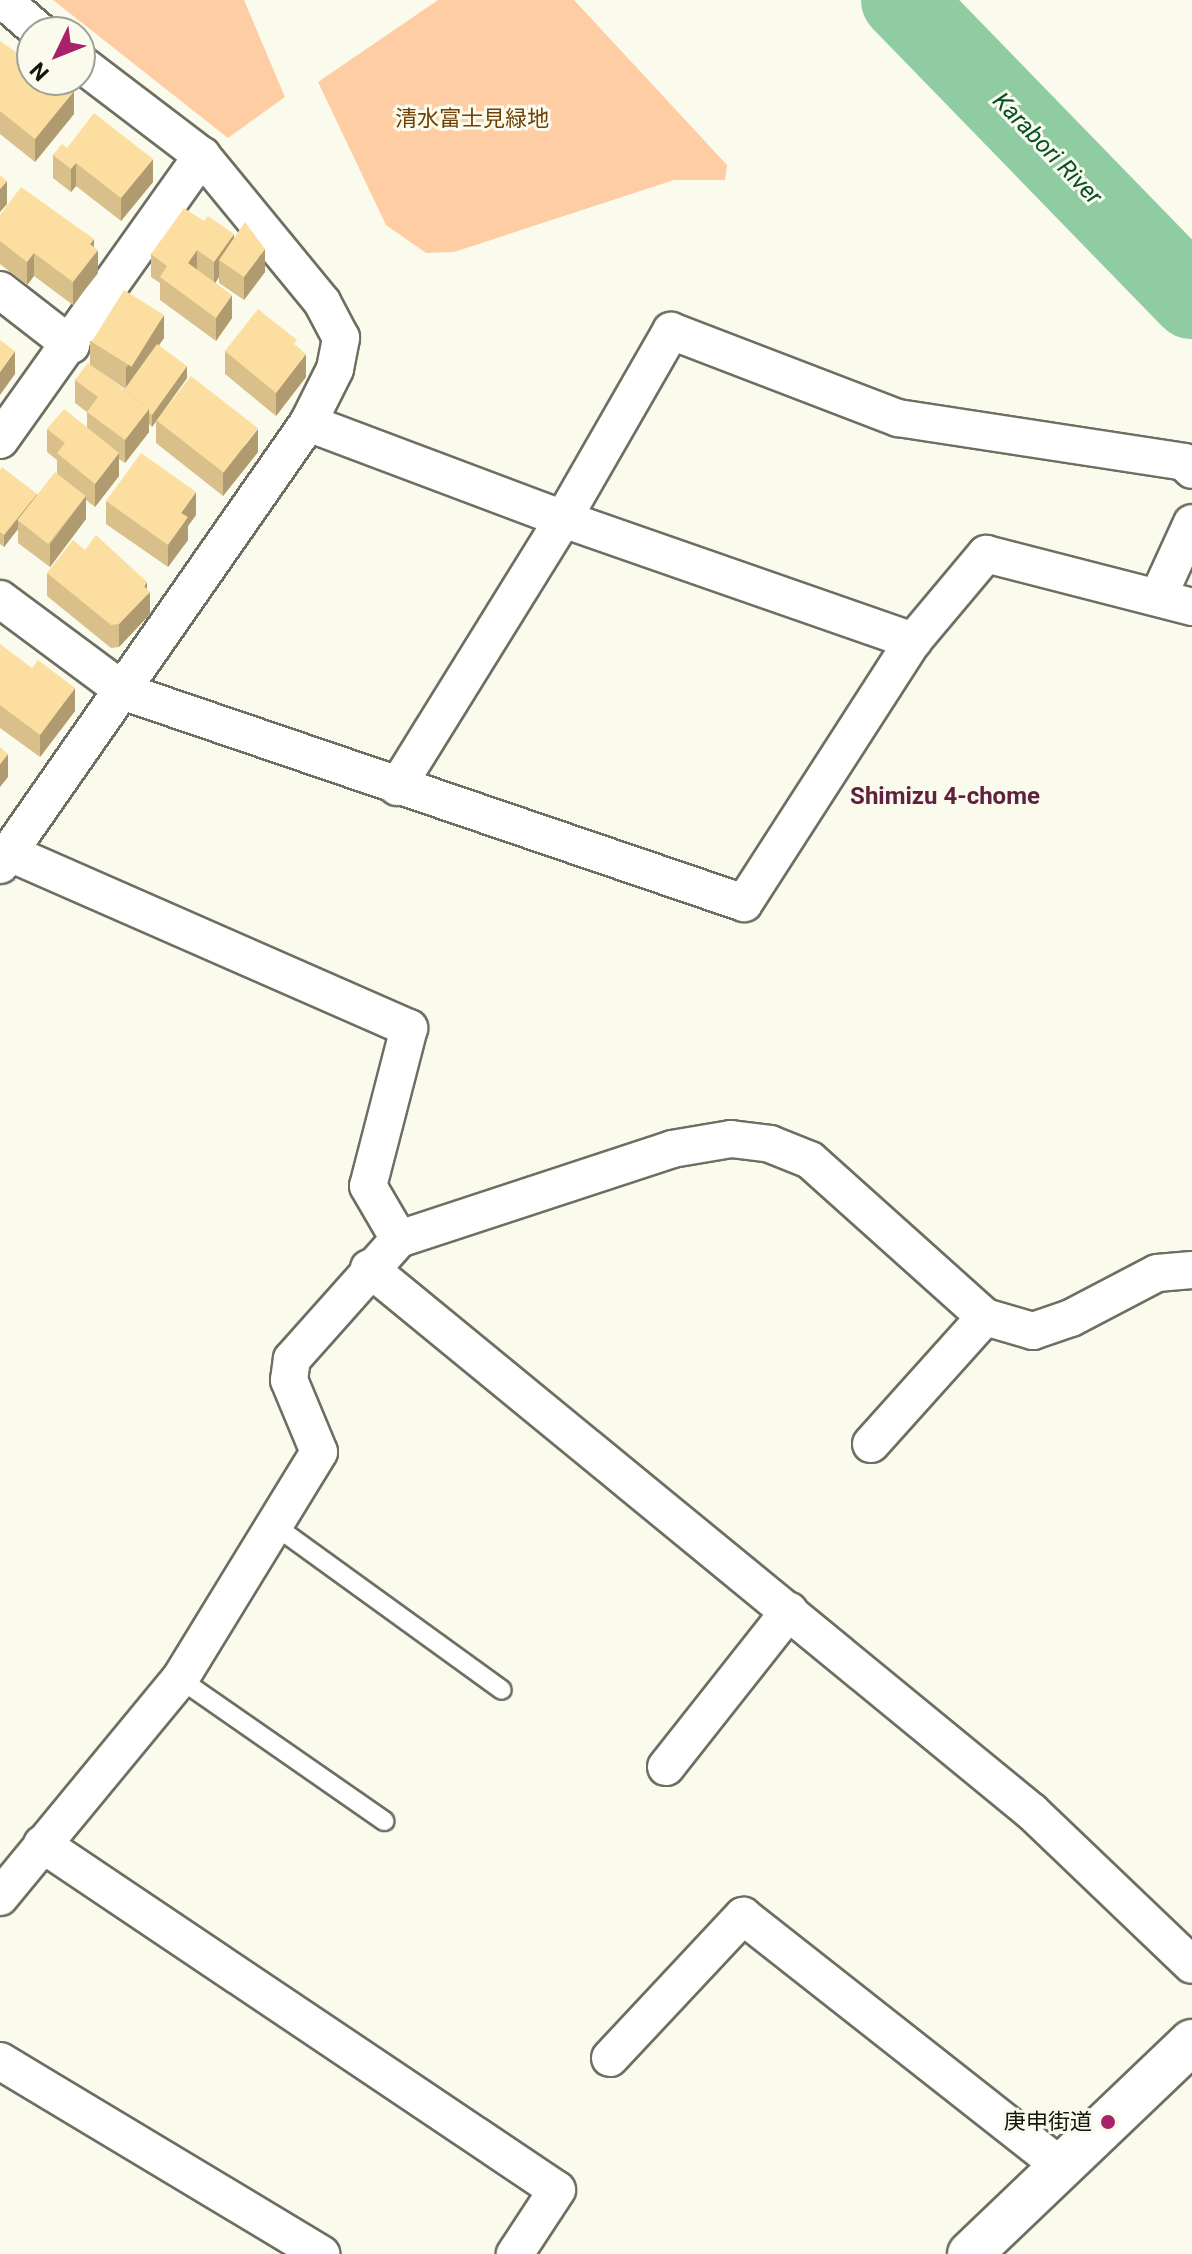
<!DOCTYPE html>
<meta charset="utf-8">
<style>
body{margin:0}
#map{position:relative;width:1192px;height:2254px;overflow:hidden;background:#fafbed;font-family:Roboto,"Noto Sans JP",sans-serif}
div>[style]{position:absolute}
.green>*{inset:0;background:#fecda3}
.river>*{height:82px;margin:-41px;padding:0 41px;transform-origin:41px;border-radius:41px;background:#90cca2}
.roads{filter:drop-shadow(2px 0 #6e6e62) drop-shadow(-2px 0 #6e6e62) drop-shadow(0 2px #6e6e62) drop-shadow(0 -2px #6e6e62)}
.lane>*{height:18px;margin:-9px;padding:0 9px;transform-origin:9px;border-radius:9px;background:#fff}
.street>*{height:36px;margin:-18px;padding:0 18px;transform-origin:18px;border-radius:18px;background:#fff}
.secondary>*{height:44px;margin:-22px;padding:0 22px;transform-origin:22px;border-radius:22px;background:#fff}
.wall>*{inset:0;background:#d9bf8a}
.shaded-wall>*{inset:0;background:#b09b70}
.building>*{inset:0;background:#fcdea0;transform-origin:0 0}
.dots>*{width:22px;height:22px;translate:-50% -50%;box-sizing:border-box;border:4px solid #fafbed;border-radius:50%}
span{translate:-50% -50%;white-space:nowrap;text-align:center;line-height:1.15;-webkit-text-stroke:6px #fafbed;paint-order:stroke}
.park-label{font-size:22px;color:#6f3f06}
.poi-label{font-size:22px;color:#151510}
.right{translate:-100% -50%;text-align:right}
.water-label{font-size:24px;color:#06502a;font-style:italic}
.neighbourhood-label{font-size:24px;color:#60203f;font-weight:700}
.north{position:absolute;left:16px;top:16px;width:80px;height:80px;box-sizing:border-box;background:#fafbed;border:2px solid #9e9f95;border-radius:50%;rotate:227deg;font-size:22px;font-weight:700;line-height:32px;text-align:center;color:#151510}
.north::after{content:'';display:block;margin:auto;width:28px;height:36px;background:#a8226b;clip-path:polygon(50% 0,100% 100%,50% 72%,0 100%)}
</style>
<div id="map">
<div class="green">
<i style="clip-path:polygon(53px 0,244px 0,285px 97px,228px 138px)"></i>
<i style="clip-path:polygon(438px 0,574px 0,727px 165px,725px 180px,674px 180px,454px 252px,426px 253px,386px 225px,318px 82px)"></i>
</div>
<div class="river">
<i style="left:902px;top:0;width:416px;rotate:45.8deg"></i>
</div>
<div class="roads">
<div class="lane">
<i style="left:274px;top:1525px;width:281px;rotate:35.9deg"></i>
<i style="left:180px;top:1679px;width:249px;rotate:34.8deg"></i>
</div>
<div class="street">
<i style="left:3px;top:0;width:49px;rotate:40.9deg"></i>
<i style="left:0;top:290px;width:90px;rotate:37.8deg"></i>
<i style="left:308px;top:423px;width:272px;rotate:20.6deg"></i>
<i style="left:563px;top:519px;width:371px;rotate:19.2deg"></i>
<i style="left:0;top:440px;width:349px;rotate:-54.6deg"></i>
<i style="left:1159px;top:595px;width:79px;rotate:-65.4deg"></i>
<i style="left:0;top:599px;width:156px;rotate:36.6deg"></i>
<i style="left:125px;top:692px;width:654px;rotate:18.82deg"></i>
<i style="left:744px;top:903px;width:312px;rotate:-57.2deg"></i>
<i style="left:913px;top:641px;width:114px;rotate:-50deg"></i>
<i style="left:986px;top:554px;width:213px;rotate:14.4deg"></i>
<i style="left:397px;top:787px;width:315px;rotate:-58.2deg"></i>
<i style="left:563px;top:519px;width:217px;rotate:-60.1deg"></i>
<i style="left:671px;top:331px;width:243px;rotate:21deg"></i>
<i style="left:898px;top:418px;width:289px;rotate:8.7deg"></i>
<i style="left:1184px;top:462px;width:11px;rotate:45deg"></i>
<i style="left:10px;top:853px;width:436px;rotate:23.7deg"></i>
<i style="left:409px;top:1028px;width:163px;rotate:104.5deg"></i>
<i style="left:368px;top:1186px;width:61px;rotate:59.7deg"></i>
<i style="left:0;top:865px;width:539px;rotate:-55.13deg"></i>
<i style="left:308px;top:423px;width:60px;rotate:-63.4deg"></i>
<i style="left:335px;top:369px;width:32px;rotate:-79deg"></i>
<i style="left:341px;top:338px;width:41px;rotate:-117.8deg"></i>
<i style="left:322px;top:302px;width:189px;rotate:-129.4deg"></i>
<i style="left:202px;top:156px;width:153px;rotate:-142.7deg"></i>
<i style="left:369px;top:1268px;width:858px;rotate:39.37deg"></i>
<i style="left:1032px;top:1812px;width:221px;rotate:43.7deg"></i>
<i style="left:871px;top:1444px;width:171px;rotate:-48.1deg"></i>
<i style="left:666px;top:1767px;width:199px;rotate:-51.7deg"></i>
<i style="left:42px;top:1844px;width:620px;rotate:33.89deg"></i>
<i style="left:557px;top:2190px;width:77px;rotate:123.3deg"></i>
<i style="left:0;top:1897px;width:283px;rotate:-50.5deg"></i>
<i style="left:180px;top:1679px;width:266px;rotate:-58.5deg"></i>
<i style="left:319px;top:1452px;width:78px;rotate:-112.6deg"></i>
<i style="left:289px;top:1380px;width:21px;rotate:-82deg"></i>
<i style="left:292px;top:1359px;width:161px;rotate:-48.3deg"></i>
<i style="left:399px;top:1239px;width:287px;rotate:-18.2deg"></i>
<i style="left:672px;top:1149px;width:60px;rotate:-9.6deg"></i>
<i style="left:731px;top:1139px;width:39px;rotate:7deg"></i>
<i style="left:770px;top:1144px;width:43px;rotate:21.8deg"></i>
<i style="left:810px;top:1160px;width:235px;rotate:41.9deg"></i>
<i style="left:985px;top:1317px;width:50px;rotate:16.3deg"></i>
<i style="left:1033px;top:1331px;width:40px;rotate:-18.9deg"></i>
<i style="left:1071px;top:1318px;width:97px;rotate:-27.6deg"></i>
<i style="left:1157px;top:1273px;width:35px;rotate:-5deg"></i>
<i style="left:610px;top:2058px;width:195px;rotate:-46.9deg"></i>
<i style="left:743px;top:1916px;width:406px;rotate:38.2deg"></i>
<i style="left:0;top:2061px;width:375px;rotate:31deg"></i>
</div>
<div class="secondary">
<i style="left:970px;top:2254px;width:307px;rotate:-43.7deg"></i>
</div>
</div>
<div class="wall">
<i style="clip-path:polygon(0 41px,74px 114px,35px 162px,0 134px)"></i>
<i style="clip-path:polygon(67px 148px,153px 182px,121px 221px,76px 186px,71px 192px,53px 178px,53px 155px)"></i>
<i style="clip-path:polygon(0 215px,94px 247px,98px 273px,73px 305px,34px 276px,27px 285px,0 264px)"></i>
<i style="clip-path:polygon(204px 221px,234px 238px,265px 272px,244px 300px,219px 283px,219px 277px,215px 283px,232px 318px,216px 341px,160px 300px,160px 283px,151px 277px,151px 254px)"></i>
<i style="clip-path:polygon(evenodd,164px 338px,159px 345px,187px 378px,163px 411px,258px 452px,223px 496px,156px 443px,156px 421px,152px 427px,149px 424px,149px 432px,125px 463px,119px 459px,119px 476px,95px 507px,86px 500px,86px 519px,50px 567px,18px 543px,18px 529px,4px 547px,0 544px,0 470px,37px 496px,57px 474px,57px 460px,47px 452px,47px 429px,87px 427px,87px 412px,75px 403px,75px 380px,90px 364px,90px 341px,164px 338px,95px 368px,125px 389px,124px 390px,95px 368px)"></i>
<i style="clip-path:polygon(297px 346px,306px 377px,276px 416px,225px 374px,225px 351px)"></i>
<i style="clip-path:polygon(106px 501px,196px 515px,188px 526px,188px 540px,168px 567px,106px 524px)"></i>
<i style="clip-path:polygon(47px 573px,147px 589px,150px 614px,119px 647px,111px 648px,47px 596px)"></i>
<i style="clip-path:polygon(0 644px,75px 711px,40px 757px,0 728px)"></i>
</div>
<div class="shaded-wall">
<i style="clip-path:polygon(74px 91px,74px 114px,35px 162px,35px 139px)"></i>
<i style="clip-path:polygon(153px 159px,153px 182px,121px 221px,121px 198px)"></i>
<i style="clip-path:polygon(76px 163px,76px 186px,71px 192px,71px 169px)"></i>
<i style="clip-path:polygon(7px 181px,7px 204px,0 212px,0 189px)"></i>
<i style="clip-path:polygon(234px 234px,234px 257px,219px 260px,219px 277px,214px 285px,214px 262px)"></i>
<i style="clip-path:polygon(94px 239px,94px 255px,98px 250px,98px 273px,73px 305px,73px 282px,90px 244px)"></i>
<i style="clip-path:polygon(265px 249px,265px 272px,244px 300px,244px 277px)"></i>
<i style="clip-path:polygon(197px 250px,197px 273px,188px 263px)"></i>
<i style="clip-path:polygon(34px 253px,34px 276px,27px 285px,27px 262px)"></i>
<i style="clip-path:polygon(232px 295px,232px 318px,216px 341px,216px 318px)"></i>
<i style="clip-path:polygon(164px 315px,164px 338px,126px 391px,126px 368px)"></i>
<i style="clip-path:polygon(15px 351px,15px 374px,0 395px,0 372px)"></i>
<i style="clip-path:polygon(306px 354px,306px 377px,276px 416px,276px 393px)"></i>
<i style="clip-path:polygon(187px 366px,187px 378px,152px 427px,152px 415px)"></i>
<i style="clip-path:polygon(149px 409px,149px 432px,125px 463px,125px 440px)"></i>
<i style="clip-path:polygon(258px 429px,258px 452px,223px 496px,223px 473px)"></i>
<i style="clip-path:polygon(119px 453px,119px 476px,95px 507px,95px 484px)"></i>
<i style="clip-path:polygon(196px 492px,196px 515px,188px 526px,188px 540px,168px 567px,168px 545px,181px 513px)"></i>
<i style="clip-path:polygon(37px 494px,37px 505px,18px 521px,18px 529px,4px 547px,4px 535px)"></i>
<i style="clip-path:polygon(86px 496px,86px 519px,50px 567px,50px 544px)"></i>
<i style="clip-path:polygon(147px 582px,147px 595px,150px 592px,150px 614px,119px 647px,119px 624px)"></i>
<i style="clip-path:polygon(75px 688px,75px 711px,40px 757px,40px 735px)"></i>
<i style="clip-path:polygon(8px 754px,8px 777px,0 787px,0 764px)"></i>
</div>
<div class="building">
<i style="clip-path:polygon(0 41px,32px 63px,32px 80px,58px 80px,74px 91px,35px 139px,0 111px)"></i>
<i style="clip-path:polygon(94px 113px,153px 159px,121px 198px,76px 163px,71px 169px,53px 155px,62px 144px,67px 148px)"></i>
<i style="clip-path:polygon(0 175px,7px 181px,0 189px)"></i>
<i style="clip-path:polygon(21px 187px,94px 239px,90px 244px,98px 250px,73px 282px,34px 253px,27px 262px,0 241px,0 215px)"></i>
<i style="clip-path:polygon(184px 208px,204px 221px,208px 216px,234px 234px,214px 262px,197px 250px,188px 263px,232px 295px,216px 318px,160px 277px,167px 266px,151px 254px)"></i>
<i style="clip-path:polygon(245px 222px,265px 249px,244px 277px,219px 260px)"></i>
<i style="left:124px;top:290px;width:47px;height:61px;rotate:32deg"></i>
<i style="clip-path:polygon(258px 309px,297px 340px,294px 344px,306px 354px,276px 393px,225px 351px)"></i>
<i style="clip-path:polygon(0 340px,15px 351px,0 372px)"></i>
<i style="clip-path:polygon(157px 344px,187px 366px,152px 415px,149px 412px,149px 409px,124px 390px)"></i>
<i style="clip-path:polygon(88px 363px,149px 409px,125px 440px,87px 412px,98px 397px,75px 380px)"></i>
<i style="left:191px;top:376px;width:85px;height:56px;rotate:38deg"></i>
<i style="clip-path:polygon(64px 409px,119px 453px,95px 484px,57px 453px,65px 443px,47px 429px)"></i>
<i style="clip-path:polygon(141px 453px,196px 492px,181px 513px,188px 517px,168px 545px,106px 501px)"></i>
<i style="clip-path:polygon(2px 467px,37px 494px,4px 535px,0 532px,0 470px)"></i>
<i style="left:55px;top:472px;width:39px;height:61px;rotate:38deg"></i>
<i style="clip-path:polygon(96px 535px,147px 582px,144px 586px,150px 592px,119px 624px,111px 625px,47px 573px,73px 540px,85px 550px)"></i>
<i style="clip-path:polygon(0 644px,32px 668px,38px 660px,75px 688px,40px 735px,0 705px)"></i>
<i style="clip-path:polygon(0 747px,8px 754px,0 764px)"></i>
</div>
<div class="dots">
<i style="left:1108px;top:2122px;background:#a8226b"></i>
</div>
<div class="park-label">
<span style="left:472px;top:119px">清水富士見緑地</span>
</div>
<div class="poi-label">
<span class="right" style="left:1092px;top:2122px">庚申街道</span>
</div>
<div class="water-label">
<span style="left:1047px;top:149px;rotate:46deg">Karabori River</span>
</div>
<div class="neighbourhood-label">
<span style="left:945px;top:797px">Shimizu 4-chome</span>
</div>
<div class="north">N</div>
</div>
